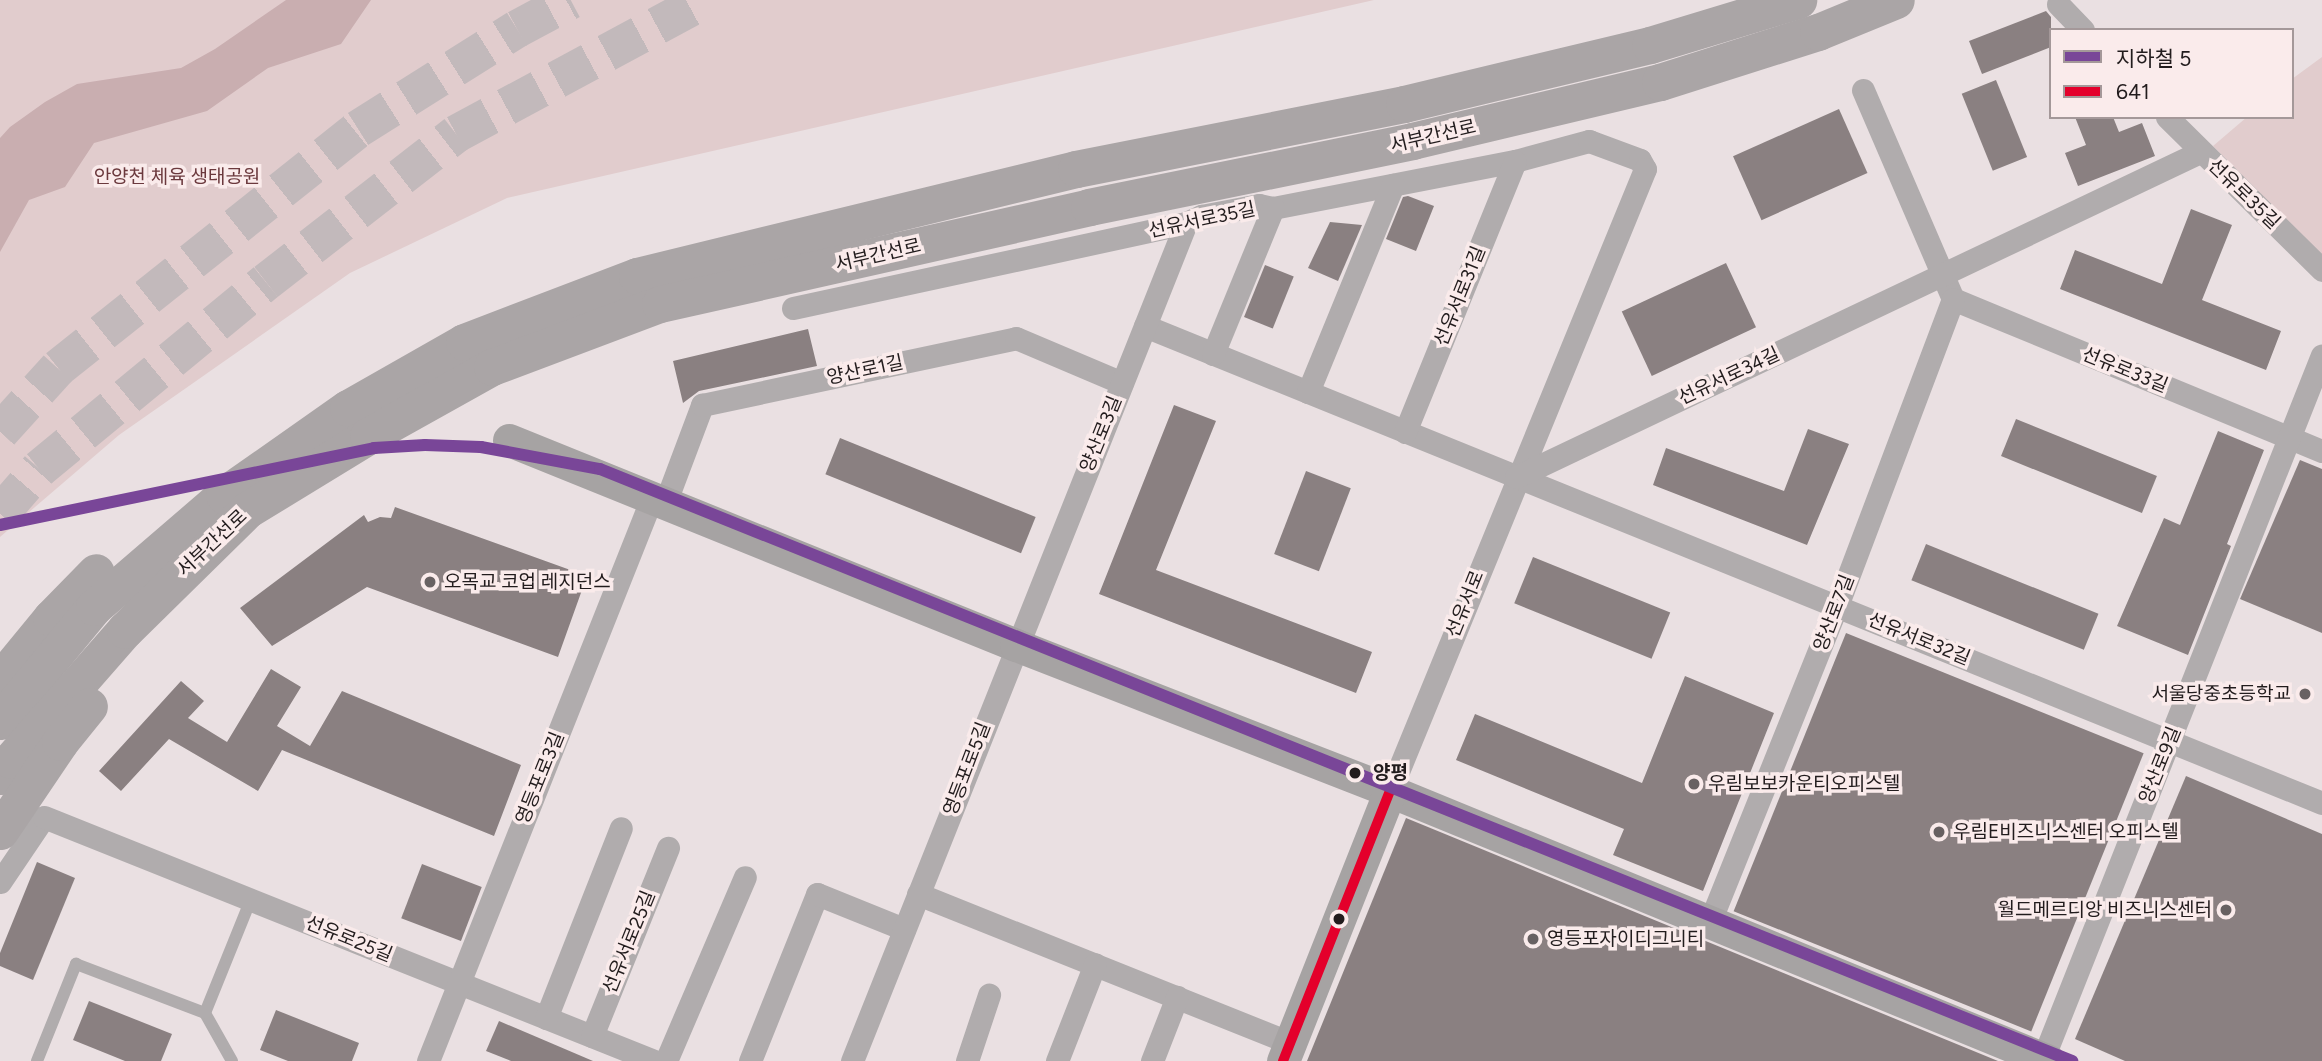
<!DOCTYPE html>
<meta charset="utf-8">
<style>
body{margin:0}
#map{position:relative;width:2322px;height:1061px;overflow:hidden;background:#eae0e2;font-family:Figtree,"Noto Sans KR",sans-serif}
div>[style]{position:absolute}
.green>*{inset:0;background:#e1cccd}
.water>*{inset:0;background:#c9aeb0}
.building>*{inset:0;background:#8a8081;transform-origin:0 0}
.highway-tunnel>*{height:38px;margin-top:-19px;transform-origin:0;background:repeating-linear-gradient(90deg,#c2b9bb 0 38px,transparent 0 57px)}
.lane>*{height:12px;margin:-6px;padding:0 6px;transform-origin:6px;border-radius:6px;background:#b0acad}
.street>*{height:23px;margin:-11.5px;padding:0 11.5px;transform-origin:11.5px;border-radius:11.5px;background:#b0acad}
.secondary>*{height:33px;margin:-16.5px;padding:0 16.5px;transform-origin:16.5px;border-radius:16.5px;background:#a6a3a3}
.primary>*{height:37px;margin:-18.5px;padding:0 18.5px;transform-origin:18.5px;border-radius:18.5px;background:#aaa5a6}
.bus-1>*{height:10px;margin:-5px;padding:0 5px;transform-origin:5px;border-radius:5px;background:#e4002b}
.metro-1>*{height:12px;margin:-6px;padding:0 6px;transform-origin:6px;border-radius:6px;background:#794698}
.dots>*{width:19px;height:19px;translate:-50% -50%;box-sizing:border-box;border:4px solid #faebeb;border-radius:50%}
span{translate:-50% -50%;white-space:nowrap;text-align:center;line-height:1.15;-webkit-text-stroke:7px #faebeb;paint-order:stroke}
.street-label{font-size:19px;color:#221c1d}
.park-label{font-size:19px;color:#6b393d}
.poi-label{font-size:19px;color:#221c1d}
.left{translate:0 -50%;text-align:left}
.right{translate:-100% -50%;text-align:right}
.stop-label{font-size:19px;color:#221c1d;font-weight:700}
.legend{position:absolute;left:2049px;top:28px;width:245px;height:91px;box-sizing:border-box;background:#faebeb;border:2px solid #a49899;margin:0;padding:9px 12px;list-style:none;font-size:21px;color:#221c1d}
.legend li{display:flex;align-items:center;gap:14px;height:35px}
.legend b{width:35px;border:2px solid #a49899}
</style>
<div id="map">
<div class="green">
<i style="clip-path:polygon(0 0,1374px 0,507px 198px,350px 273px,119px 435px,0 537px)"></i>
<i style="clip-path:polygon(2322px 57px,2322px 256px,2213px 146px,2247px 117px,2292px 117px,2292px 79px)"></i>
</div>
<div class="water">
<i style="clip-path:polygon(286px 0,371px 0,341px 44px,268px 68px,207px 111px,94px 143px,65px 187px,29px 200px,0 252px,0 138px,10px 127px,45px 102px,77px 84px,181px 68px,215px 49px)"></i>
</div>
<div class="building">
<i style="clip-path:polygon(2046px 11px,2051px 17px,2051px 47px,1982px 74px,1969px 41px)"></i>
<i style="left:1996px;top:80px;width:83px;height:37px;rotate:68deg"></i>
<i style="left:1839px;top:109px;width:70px;height:116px;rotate:66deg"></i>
<i style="clip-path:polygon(2075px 117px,2113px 117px,2119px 132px,2142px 123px,2155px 156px,2078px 186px,2065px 153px,2086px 145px)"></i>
<i style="clip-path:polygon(1408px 196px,1434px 206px,1416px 251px,1386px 239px,1403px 197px)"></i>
<i style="clip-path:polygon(2191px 209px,2232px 225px,2202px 300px,2281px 331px,2266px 370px,2060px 289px,2075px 250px,2162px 284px)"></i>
<i style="clip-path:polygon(1330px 222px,1362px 225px,1338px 281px,1308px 268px)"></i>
<i style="left:1726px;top:263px;width:71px;height:115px;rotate:65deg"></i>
<i style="left:1265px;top:265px;width:31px;height:56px;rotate:22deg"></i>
<i style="clip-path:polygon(808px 329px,817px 366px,699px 391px,683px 403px,673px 361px)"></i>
<i style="clip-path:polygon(1174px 405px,1216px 421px,1156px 570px,1372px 652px,1356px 693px,1099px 594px)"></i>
<i style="left:2016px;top:419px;width:152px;height:40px;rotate:22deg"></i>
<i style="clip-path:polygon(1808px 429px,1849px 444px,1807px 545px,1653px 485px,1666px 448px,1784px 491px)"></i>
<i style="clip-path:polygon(2218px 431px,2264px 450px,2227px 544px,2231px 546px,2188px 655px,2117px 626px,2164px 518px,2180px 525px)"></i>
<i style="left:840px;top:438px;width:211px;height:39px;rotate:22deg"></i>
<i style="clip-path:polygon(2300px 460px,2322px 469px,2322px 633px,2240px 599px)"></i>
<i style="left:1306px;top:471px;width:48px;height:89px;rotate:21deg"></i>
<i style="clip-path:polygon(395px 507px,587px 576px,558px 657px,367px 587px,272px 646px,240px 608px,364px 515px,368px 522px,380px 517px,391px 518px)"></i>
<i style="left:1926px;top:544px;width:186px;height:39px;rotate:22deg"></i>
<i style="left:1533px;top:557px;width:148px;height:50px;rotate:22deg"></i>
<i style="left:1846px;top:633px;width:321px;height:300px;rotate:22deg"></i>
<i style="clip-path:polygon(271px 669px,301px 687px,277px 726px,310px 746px,342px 691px,521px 765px,494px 836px,282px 750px,258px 791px,169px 739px,121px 791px,99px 771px,181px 681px,204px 701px,188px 718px,227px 742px)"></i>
<i style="clip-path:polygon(1685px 676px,1774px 713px,1703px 891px,1613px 855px,1624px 829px,1456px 760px,1475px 714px,1642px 783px)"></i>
<i style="clip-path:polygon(2186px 776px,2322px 834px,2322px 1061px,2125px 1061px,2075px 1039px)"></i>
<i style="clip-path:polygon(1406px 818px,1998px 1061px,1307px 1061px)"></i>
<i style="clip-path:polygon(37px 862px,75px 878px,33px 980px,0 966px,0 953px)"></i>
<i style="left:422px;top:864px;width:64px;height:58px;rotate:21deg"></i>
<i style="clip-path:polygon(89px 1001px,172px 1034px,161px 1061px,125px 1061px,73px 1040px)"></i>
<i style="clip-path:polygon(276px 1010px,359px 1043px,352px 1061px,288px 1061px,260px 1050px)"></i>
<i style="clip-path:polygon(499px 1021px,593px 1061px,511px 1061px,486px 1051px)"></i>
</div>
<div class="highway-tunnel">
<i style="left:0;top:432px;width:86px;rotate:-47.8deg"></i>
<i style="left:58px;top:368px;width:384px;rotate:-38.5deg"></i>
<i style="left:358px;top:129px;width:188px;rotate:-32.2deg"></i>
<i style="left:517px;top:29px;width:61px;rotate:-28.2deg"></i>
<i style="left:0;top:514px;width:60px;rotate:-49.1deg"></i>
<i style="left:39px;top:469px;width:294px;rotate:-39.5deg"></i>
<i style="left:266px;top:282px;width:241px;rotate:-37.9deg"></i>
<i style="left:456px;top:134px;width:283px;rotate:-28.3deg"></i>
</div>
<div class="lane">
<i style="left:37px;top:1061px;width:105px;rotate:-68.1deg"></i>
<i style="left:76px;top:964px;width:138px;rotate:20.8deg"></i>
<i style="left:232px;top:1061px;width:55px;rotate:-119.4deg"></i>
<i style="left:205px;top:1013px;width:123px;rotate:-68deg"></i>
</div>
<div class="street">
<i style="left:2058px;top:4px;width:36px;rotate:46deg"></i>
<i style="left:1863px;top:90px;width:228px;rotate:66.7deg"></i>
<i style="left:1953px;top:299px;width:399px;rotate:22.4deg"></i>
<i style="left:2167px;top:117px;width:218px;rotate:44.6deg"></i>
<i style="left:793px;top:308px;width:402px;rotate:-12.2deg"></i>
<i style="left:1186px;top:223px;width:17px;rotate:-25deg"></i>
<i style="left:1201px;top:216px;width:59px;rotate:-10.7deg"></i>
<i style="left:1259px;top:205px;width:14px;rotate:12deg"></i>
<i style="left:1273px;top:208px;width:247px;rotate:-11deg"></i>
<i style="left:1515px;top:161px;width:77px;rotate:-15.1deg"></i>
<i style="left:1589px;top:141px;width:54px;rotate:20.4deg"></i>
<i style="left:1640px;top:160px;width:10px;rotate:61deg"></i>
<i style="left:1645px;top:169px;width:672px;rotate:112.29deg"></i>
<i style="left:1145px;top:326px;width:1270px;rotate:22.06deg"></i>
<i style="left:1213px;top:354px;width:158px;rotate:-67.7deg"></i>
<i style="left:1308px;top:392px;width:224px;rotate:-67.7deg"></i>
<i style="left:1405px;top:432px;width:292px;rotate:-67.9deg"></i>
<i style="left:1516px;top:477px;width:757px;rotate:-25.41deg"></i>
<i style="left:666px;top:501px;width:103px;rotate:-69.4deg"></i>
<i style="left:702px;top:405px;width:321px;rotate:-12deg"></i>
<i style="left:1016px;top:338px;width:115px;rotate:23deg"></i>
<i style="left:0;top:882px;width:78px;rotate:-55.9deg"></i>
<i style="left:44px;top:817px;width:657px;rotate:21.8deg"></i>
<i style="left:918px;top:894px;width:402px;rotate:21.8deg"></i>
<i style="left:1709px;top:924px;width:343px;rotate:-68.1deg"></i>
<i style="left:1837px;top:606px;width:328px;rotate:-69.3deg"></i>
<i style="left:546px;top:1018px;width:204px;rotate:-68.5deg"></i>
<i style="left:592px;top:1036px;width:203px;rotate:-68deg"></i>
<i style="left:428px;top:1061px;width:609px;rotate:-68.32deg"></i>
<i style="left:666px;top:1061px;width:200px;rotate:-66.8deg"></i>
<i style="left:750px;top:1061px;width:180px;rotate:-68.1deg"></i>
<i style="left:817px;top:894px;width:94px;rotate:21.9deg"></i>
<i style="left:852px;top:1061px;width:902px;rotate:-68.27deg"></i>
<i style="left:967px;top:1061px;width:70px;rotate:-71.6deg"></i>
<i style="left:1057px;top:1061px;width:104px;rotate:-68.6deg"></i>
<i style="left:1152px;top:1061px;width:69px;rotate:-68.7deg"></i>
<i style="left:2042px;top:1061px;width:759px;rotate:-68.37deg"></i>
</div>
<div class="secondary">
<i style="left:509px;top:440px;width:547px;rotate:22.02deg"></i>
<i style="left:1016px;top:645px;width:401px;rotate:21.3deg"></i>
<i style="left:1390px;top:791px;width:712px;rotate:22.28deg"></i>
<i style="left:1283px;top:1061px;width:290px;rotate:-68.4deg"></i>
</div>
<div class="primary">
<i style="left:0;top:680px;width:80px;rotate:-50.6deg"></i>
<i style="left:51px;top:618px;width:64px;rotate:-45.6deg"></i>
<i style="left:0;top:721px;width:148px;rotate:-50.5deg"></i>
<i style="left:94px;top:607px;width:172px;rotate:-40.7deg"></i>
<i style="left:224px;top:495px;width:151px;rotate:-35.1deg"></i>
<i style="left:348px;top:408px;width:133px;rotate:-29.6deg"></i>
<i style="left:464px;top:342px;width:185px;rotate:-20.9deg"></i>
<i style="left:637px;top:276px;width:452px;rotate:-13.7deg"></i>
<i style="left:1076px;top:169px;width:334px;rotate:-11.2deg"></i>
<i style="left:1404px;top:104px;width:253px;rotate:-13.5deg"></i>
<i style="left:1650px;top:45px;width:155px;rotate:-16.9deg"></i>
<i style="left:0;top:776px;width:19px;rotate:-55deg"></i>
<i style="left:11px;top:760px;width:173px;rotate:-48.8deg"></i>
<i style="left:125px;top:630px;width:171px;rotate:-44.5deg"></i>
<i style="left:247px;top:510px;width:142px;rotate:-31.4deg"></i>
<i style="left:368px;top:436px;width:142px;rotate:-29.1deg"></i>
<i style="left:492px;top:367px;width:179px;rotate:-20.6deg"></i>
<i style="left:660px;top:304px;width:440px;rotate:-12.7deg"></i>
<i style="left:1089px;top:207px;width:330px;rotate:-11.5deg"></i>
<i style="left:1412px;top:141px;width:255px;rotate:-13.4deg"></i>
<i style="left:1660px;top:82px;width:166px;rotate:-17.6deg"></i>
<i style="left:1818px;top:32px;width:84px;rotate:-22.3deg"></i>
<i style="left:0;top:831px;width:107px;rotate:-56deg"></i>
<i style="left:60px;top:742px;width:46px;rotate:-51.1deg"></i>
</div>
<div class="bus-1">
<i style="left:1283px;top:1061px;width:290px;rotate:-68.4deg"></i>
</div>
<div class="metro-1">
<i style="left:0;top:525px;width:382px;rotate:-11.6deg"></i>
<i style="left:374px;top:448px;width:51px;rotate:-3.4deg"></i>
<i style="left:425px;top:445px;width:56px;rotate:2deg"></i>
<i style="left:481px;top:447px;width:121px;rotate:10.5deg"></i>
<i style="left:600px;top:469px;width:1587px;rotate:21.91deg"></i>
</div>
<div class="dots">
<i style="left:430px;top:582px;background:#686162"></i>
<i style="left:2305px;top:694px;background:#686162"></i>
<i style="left:1355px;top:773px;background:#221c1d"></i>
<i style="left:1694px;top:784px;background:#686162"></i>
<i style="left:1939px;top:832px;background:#686162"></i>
<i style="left:2226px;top:910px;background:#686162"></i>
<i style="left:1339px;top:919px;background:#221c1d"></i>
<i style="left:1533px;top:939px;background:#686162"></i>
</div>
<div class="street-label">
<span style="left:1433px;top:136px;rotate:-13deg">서부간선로</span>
<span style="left:2244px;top:194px;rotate:44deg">선유로35길</span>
<span style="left:1202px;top:220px;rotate:-12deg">선유서로35길</span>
<span style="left:878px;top:255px;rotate:-13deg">서부간선로</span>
<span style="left:1460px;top:296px;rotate:-68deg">선유서로31길</span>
<span style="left:865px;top:370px;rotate:-12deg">양산로1길</span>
<span style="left:2125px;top:370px;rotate:22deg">선유로33길</span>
<span style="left:1729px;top:376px;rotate:-25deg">선유서로34길</span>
<span style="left:1101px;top:434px;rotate:-68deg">양산로3길</span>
<span style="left:212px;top:543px;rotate:-43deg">서부간선로</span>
<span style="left:1465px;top:604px;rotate:-68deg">선유서로</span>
<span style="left:1834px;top:613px;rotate:-69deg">양산로7길</span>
<span style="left:1919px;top:639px;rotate:22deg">선유서로32길</span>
<span style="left:2160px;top:765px;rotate:-68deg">양산로9길</span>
<span style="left:967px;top:769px;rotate:-69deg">영등포로5길</span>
<span style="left:540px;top:778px;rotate:-68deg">영등포로3길</span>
<span style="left:349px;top:939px;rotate:22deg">선유로25길</span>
<span style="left:629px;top:942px;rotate:-68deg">선유서로25길</span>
</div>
<div class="park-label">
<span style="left:177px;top:177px">안양천 체육 생태공원</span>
</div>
<div class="poi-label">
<span class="left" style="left:444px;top:582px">오목교 코업 레지던스</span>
<span class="right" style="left:2291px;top:694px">서울당중초등학교</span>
<span class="left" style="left:1708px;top:784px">우림보보카운티오피스텔</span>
<span class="left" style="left:1953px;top:832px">우림E비즈니스센터 오피스텔</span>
<span class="right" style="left:2212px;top:910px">월드메르디앙 비즈니스센터</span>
<span class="left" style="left:1547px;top:939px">영등포자이디그니티</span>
</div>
<div class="stop-label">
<span class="left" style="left:1373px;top:773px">양평</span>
</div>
<ul class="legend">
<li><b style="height:9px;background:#794698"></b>지하철 5</li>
<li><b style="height:9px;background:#e4002b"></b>641</li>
</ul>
</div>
